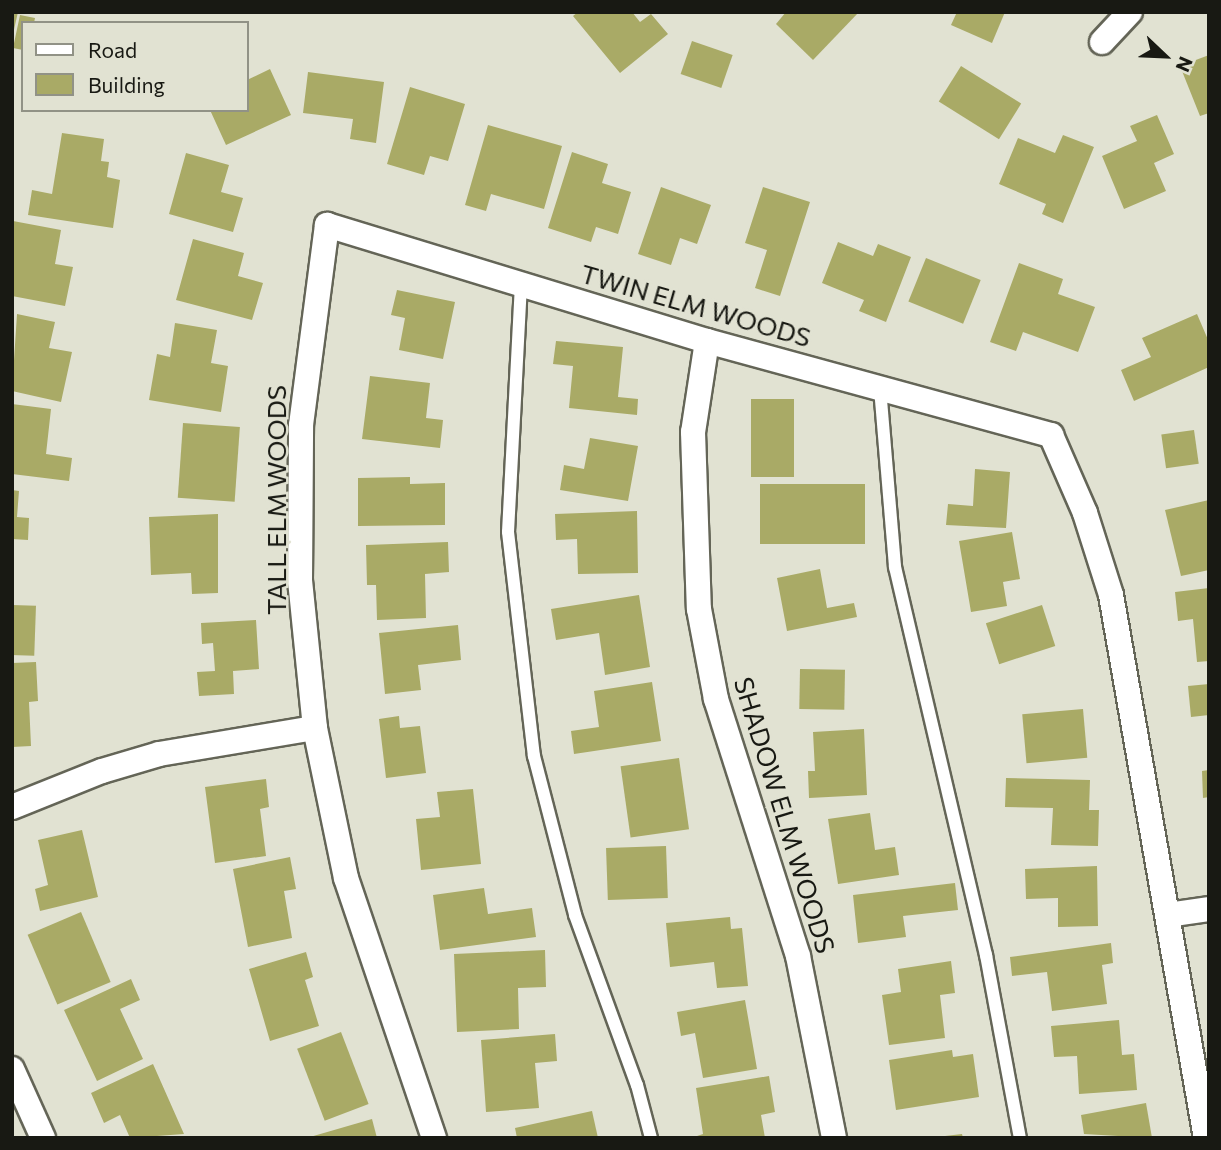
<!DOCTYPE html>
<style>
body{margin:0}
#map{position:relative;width:1221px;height:1150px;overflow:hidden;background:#e1e2d2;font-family:Commissioner,sans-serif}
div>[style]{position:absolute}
.building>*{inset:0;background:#a9aa66;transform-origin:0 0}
.roads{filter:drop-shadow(2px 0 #646557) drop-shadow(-2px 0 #646557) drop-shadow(0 2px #646557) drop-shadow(0 -2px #646557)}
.lane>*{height:12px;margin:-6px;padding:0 6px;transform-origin:6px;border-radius:6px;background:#fff}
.street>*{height:24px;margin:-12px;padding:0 12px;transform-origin:12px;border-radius:12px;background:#fff}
span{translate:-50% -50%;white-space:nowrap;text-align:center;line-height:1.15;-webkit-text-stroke:5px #e1e2d2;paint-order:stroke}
.street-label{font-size:26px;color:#181913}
.frame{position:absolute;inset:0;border:14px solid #181913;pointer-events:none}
.legend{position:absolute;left:21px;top:21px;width:228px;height:91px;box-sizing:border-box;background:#e1e2d2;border:2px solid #919286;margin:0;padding:9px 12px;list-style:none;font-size:21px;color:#181913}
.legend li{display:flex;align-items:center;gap:14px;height:35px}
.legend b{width:35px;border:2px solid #919286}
.north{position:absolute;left:1130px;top:21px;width:70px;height:70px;-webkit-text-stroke:5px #e1e2d2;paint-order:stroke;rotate:113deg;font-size:19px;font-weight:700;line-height:28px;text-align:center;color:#181913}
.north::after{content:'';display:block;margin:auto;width:24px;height:32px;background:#181913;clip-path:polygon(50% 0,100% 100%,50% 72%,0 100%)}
</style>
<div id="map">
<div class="building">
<i style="clip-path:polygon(12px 12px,18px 12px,13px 34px,12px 34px)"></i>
<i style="clip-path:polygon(578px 12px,632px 12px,640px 22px,651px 14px,668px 34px,620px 73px,573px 16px)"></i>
<i style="clip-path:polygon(786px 12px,859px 12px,813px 60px,776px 24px)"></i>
<i style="clip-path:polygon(957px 12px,1005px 12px,992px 43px,951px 25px)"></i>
<i style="clip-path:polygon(20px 15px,35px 18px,34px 23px,23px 23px,23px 50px,13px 48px)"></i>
<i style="left:692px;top:41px;width:43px;height:35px;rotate:19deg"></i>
<i style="clip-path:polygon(1209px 55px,1209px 113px,1200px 116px,1180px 66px)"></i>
<i style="left:961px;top:66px;width:71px;height:42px;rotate:32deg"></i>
<i style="clip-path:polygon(270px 69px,291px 115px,226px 145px,210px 110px,247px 110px,247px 80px)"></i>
<i style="clip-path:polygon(308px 72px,384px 82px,376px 143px,350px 139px,353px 119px,303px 113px)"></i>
<i style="clip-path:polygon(410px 87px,465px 104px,448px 161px,430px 156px,424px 175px,387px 164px)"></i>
<i style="clip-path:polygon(1157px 115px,1174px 154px,1154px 163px,1166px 191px,1124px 209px,1102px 156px,1137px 141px,1130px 126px)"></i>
<i style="clip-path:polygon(488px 125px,562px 146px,544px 209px,491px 194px,486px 211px,465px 205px)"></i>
<i style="clip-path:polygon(62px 133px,104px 139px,101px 161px,109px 162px,107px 177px,120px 180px,113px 228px,28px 215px,32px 190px,52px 194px)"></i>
<i style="clip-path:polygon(1063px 135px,1094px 147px,1063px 223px,1042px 214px,1046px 204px,999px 184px,1018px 138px,1055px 153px)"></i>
<i style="clip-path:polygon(572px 152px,608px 164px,602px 183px,631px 192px,618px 234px,596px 227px,591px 242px,548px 228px)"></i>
<i style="clip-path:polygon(186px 153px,229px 165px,221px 192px,243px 198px,233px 232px,169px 214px)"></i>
<i style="clip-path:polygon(661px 187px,711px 205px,697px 244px,680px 238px,671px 265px,638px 254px)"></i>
<i style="clip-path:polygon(763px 187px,810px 202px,780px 296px,755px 288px,767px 250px,745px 243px)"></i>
<i style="clip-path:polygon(13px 221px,61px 230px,55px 264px,73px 267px,65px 306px,12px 296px)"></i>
<i style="clip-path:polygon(193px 239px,244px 253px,238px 276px,263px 283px,252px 320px,176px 300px)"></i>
<i style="clip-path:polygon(838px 242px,873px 256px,878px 244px,911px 257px,886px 322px,859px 311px,864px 300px,822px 283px)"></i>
<i style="left:926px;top:258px;width:59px;height:47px;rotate:22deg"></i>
<i style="clip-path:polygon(1019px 263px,1063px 279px,1058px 294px,1095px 307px,1078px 352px,1023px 332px,1016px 351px,990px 342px)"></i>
<i style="clip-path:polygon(397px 290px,455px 302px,443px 359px,399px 350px,405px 318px,391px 315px)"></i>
<i style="clip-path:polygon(17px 314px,55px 322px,49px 348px,72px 352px,61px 402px,12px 391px)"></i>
<i style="clip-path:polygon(1197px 314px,1209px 342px,1209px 367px,1134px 401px,1121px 370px,1151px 357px,1142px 338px)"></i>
<i style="clip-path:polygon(175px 323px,217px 330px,211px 363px,228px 366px,221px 412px,149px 400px,157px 354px,170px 357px)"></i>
<i style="clip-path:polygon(556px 341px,623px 347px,618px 397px,638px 399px,637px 415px,569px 408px,573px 366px,553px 364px)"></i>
<i style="clip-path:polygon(370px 376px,430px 383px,426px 418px,443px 420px,440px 448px,362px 439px)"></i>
<i style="left:751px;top:399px;width:43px;height:78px"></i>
<i style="clip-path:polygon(12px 404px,51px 409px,46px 454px,72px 458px,69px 481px,12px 474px)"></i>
<i style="left:183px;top:423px;width:57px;height:75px;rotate:4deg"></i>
<i style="left:1194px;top:430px;width:34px;height:33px;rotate:82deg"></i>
<i style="clip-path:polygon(590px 438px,638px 446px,628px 501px,560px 490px,564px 465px,584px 469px)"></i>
<i style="clip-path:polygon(975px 469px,1010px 472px,1006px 528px,946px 525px,948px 504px,973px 506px)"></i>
<i style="clip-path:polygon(410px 477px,410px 484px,445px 483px,445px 525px,358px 526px,358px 478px)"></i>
<i style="left:760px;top:484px;width:105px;height:60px"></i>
<i style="clip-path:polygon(12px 490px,19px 491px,17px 517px,29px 518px,28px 540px,12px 539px)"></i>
<i style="clip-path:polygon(1209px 500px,1209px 570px,1181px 576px,1165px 510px)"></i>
<i style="clip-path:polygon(637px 511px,638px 573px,578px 574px,577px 539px,556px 540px,555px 514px)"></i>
<i style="clip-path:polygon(218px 514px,218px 593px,192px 594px,191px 573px,151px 575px,149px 517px)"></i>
<i style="clip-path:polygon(1012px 532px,1020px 579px,1003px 582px,1007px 606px,971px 612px,959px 541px)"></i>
<i style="clip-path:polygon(448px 542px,449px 572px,425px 574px,426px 618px,377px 620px,376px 585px,367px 585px,366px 545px)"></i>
<i style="clip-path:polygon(820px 569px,827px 608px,854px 603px,857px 617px,787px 631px,777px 578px)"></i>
<i style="clip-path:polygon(1209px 588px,1209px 661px,1197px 662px,1193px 619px,1178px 621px,1175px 592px)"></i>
<i style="clip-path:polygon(639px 595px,650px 667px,605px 675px,599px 633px,556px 640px,551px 609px)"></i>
<i style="left:12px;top:605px;width:24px;height:50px;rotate:2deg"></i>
<i style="left:1042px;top:605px;width:43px;height:59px;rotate:72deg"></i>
<i style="clip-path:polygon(256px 620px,259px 669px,233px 671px,234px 694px,199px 696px,197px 672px,215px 671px,213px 643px,202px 644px,201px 623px)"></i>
<i style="clip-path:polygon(458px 625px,461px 660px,418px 665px,421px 690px,385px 694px,379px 633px)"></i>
<i style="clip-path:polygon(36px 662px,38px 701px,29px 702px,31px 746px,12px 747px,12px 663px)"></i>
<i style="left:800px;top:669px;width:45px;height:40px;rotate:1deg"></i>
<i style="clip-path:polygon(652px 682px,661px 741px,574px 754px,571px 731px,599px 727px,594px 691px)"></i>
<i style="clip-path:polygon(1209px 684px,1209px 715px,1191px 717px,1188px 686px)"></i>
<i style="left:1083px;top:709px;width:49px;height:61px;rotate:85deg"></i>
<i style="clip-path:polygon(399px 716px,400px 728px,420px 726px,426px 773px,386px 778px,379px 719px)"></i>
<i style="clip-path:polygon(864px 729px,867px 795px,809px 798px,808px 771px,815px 771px,813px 732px)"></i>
<i style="left:679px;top:758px;width:72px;height:59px;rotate:82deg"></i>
<i style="clip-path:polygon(1209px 770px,1209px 797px,1203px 798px,1202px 771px)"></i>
<i style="clip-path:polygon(1006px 778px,1090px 780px,1089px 810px,1099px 810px,1098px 846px,1051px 845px,1053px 808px,1005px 807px)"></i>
<i style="clip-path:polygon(266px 779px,269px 807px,260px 809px,266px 856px,215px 863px,205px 787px)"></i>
<i style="clip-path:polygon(473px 789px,481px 864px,421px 870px,416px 819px,440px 817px,437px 792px)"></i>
<i style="clip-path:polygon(870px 813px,875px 850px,895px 847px,899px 875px,838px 884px,828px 819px)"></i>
<i style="clip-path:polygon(82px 830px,98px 897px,40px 911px,35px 889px,48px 885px,38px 840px)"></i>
<i style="left:666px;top:846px;width:52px;height:60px;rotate:88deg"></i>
<i style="clip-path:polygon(290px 857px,296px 889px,284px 891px,292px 938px,248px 947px,233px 869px)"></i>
<i style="clip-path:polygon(1097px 866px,1098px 926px,1058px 927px,1058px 898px,1026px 899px,1025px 869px)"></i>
<i style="clip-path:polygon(955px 883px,958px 910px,903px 916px,906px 937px,858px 943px,853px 895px)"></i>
<i style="clip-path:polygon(484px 888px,488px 914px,532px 908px,536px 937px,440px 950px,433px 895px)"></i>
<i style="left:81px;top:912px;width:76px;height:58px;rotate:67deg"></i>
<i style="clip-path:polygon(730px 917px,731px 929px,742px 928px,748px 986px,717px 988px,714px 962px,670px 967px,666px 923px)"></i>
<i style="clip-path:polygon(1111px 943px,1113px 963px,1102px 965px,1107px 1004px,1052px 1011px,1047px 972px,1012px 976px,1010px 957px)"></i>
<i style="clip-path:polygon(545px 950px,546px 987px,518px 988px,519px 1029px,457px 1032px,454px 954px)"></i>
<i style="clip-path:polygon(306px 952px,313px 977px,305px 980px,319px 1026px,270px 1041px,249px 969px)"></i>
<i style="clip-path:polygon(951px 961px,955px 993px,940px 995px,945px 1038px,889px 1045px,882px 995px,901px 992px,898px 969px)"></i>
<i style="clip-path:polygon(131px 979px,140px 1000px,120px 1009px,143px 1059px,97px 1081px,64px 1010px)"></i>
<i style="clip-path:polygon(745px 1000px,757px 1069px,703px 1078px,695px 1033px,681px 1036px,677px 1012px)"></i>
<i style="clip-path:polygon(1119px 1020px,1122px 1055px,1134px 1054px,1137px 1090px,1079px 1094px,1077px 1056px,1054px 1057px,1051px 1026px)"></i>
<i style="left:341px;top:1032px;width:77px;height:47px;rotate:69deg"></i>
<i style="clip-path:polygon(555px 1034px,557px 1061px,535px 1063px,539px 1108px,486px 1112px,481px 1040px)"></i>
<i style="clip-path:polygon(952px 1050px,953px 1057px,973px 1054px,979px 1097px,896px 1110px,889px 1060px)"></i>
<i style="clip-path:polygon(153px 1064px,184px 1134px,130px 1138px,120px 1115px,104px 1123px,91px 1093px)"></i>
<i style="clip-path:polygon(769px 1076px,775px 1112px,761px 1115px,765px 1138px,691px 1138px,703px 1134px,696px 1088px)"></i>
<i style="clip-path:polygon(1146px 1103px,1152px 1138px,1084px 1134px,1081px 1115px)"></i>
<i style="clip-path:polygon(592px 1111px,598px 1138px,517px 1138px,515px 1128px)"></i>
<i style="clip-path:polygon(372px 1119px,377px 1138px,310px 1138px,310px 1137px)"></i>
<i style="clip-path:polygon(962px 1134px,963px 1138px,945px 1138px,945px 1136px)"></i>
</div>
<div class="roads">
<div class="lane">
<i style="left:521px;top:284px;width:248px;rotate:93deg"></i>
<i style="left:508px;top:532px;width:226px;rotate:83.4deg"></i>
<i style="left:534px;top:756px;width:164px;rotate:75.5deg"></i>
<i style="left:575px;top:915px;width:181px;rotate:70deg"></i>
<i style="left:637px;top:1085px;width:55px;rotate:75.2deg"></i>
<i style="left:880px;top:388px;width:180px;rotate:85.2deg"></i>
<i style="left:895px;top:567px;width:399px;rotate:76.8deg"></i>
<i style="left:986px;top:955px;width:186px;rotate:79.5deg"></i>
</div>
<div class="street">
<i style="left:1102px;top:42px;width:41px;rotate:-47deg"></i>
<i style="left:707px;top:341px;width:92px;rotate:98.7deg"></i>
<i style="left:693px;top:432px;width:177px;rotate:88.1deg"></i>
<i style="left:699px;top:609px;width:92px;rotate:79.3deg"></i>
<i style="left:716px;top:699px;width:270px;rotate:72.3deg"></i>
<i style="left:798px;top:956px;width:186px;rotate:78.8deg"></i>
<i style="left:12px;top:807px;width:97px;rotate:-21.8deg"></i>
<i style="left:102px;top:771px;width:59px;rotate:-16.6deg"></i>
<i style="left:159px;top:754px;width:158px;rotate:-9.5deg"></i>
<i style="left:1168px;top:915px;width:41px;rotate:-8.3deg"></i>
<i style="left:12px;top:1069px;width:76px;rotate:65.8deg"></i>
<i style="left:434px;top:1138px;width:274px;rotate:-108.7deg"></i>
<i style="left:346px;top:878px;width:153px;rotate:-101.7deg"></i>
<i style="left:315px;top:728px;width:148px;rotate:-95.8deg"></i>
<i style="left:300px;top:581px;width:156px;rotate:-89.6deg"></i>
<i style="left:301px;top:425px;width:202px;rotate:-82.6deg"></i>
<i style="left:327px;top:225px;width:397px;rotate:17deg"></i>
<i style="left:707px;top:341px;width:357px;rotate:15.3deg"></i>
<i style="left:1051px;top:435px;width:85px;rotate:66.4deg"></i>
<i style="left:1085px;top:513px;width:86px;rotate:72.4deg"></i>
<i style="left:1111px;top:595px;width:551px;rotate:80.08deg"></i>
</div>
</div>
<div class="street-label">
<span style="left:696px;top:305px;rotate:16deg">TWIN ELM WOODS</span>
<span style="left:276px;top:500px;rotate:-90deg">TALL ELM WOODS</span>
<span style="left:785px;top:815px;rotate:73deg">SHADOW ELM WOODS</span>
</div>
<div class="frame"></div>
<ul class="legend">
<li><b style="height:9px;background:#fff"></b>Road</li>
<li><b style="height:19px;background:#a9aa66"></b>Building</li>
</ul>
<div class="north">N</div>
</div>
